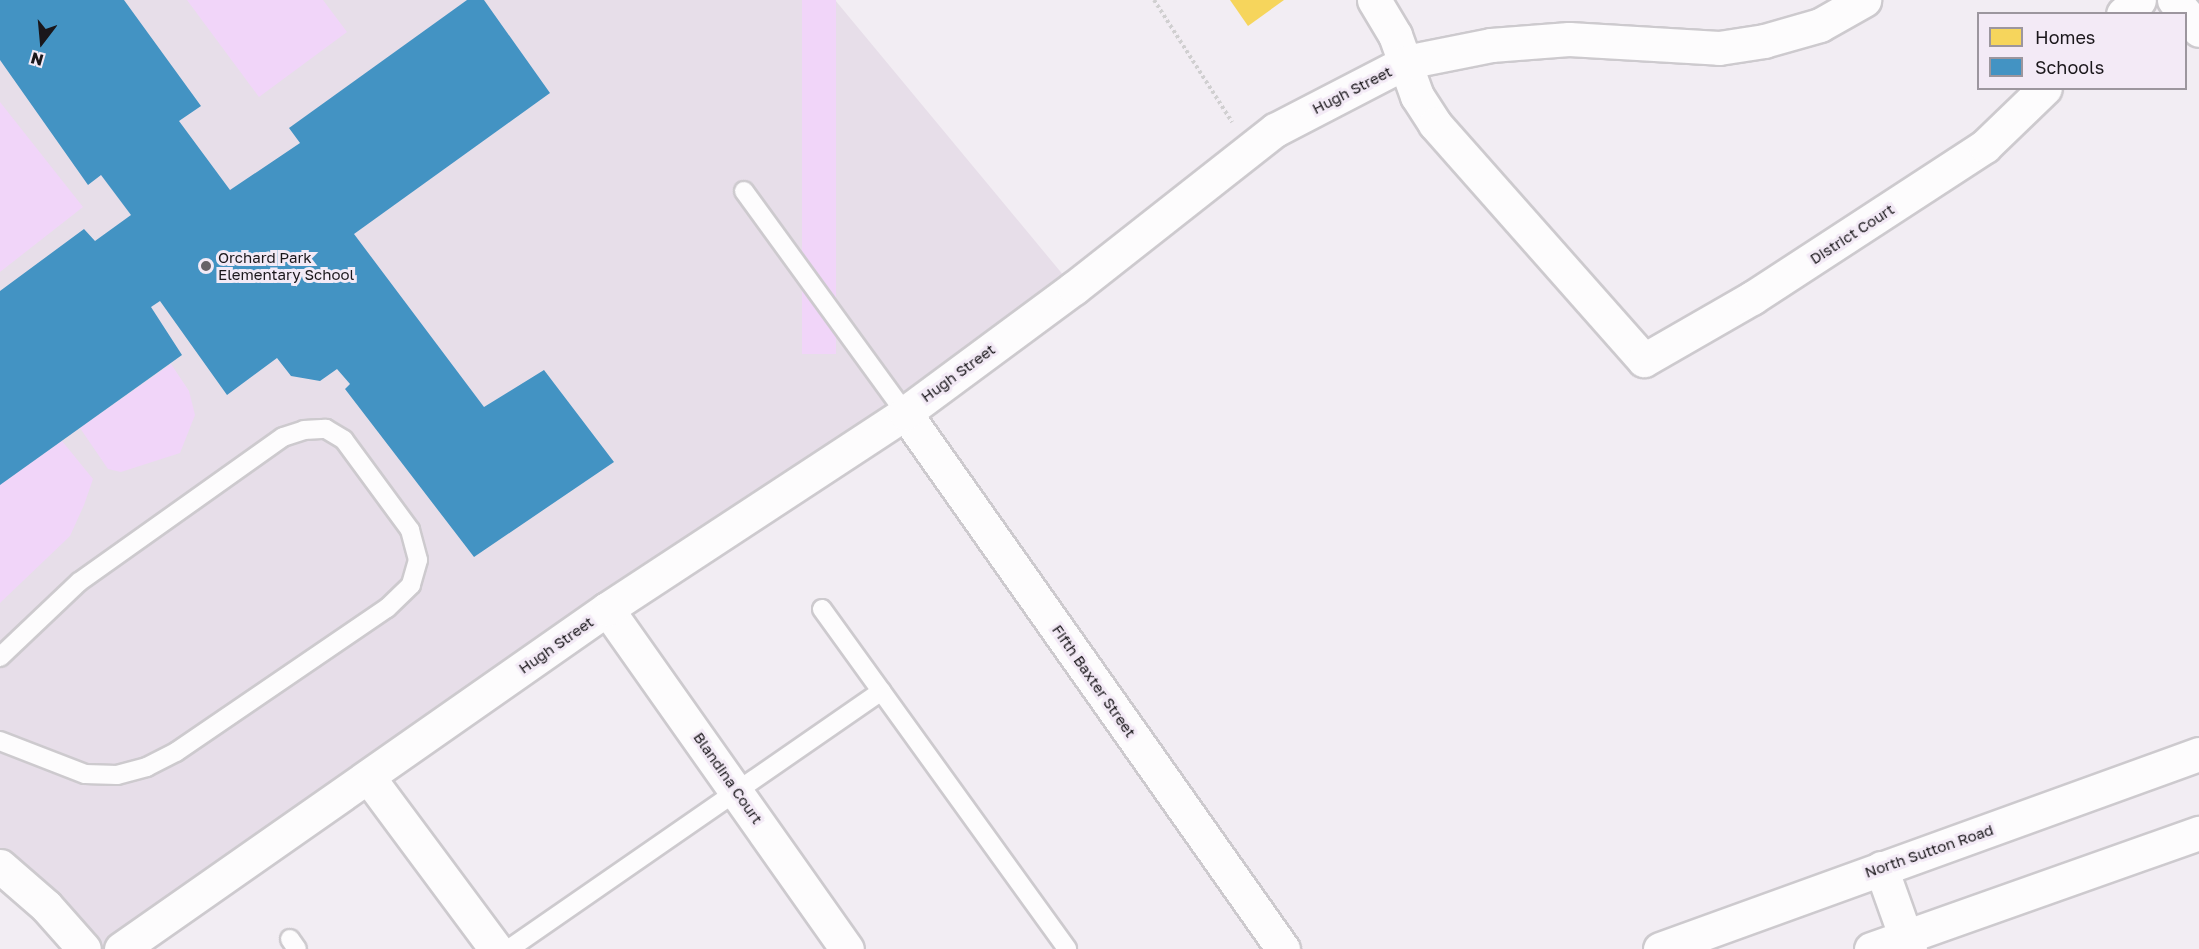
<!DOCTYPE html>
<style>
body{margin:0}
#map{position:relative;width:2199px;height:949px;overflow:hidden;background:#f2edf3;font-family:"Golos Text",sans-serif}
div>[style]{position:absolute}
.built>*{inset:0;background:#e7dee9}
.green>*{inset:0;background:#f1d5f9;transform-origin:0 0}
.homes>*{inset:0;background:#f6d55c}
.schools>*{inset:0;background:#4393c3}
.path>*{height:4px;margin-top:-2px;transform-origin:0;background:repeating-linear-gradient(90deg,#d0cfd0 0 3px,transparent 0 6px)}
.roads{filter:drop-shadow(2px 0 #cdcace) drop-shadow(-2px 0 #cdcace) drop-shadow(0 2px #cdcace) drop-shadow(0 -2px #cdcace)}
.service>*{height:18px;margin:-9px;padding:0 9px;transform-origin:9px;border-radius:9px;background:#fdfcfd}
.minor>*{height:33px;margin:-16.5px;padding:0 16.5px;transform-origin:16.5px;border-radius:16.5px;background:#fdfcfd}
.secondary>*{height:33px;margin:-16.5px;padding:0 16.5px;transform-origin:16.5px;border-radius:16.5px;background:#fdfcfd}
.dots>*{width:16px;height:16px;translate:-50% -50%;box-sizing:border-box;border:3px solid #f3eaf6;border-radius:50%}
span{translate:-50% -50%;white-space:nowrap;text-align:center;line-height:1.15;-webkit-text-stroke:6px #f3eaf6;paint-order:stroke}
.street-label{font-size:15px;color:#1a171b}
.poi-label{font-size:15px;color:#1a171b}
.left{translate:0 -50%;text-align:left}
.legend{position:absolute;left:1977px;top:12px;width:210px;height:78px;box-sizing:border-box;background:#f3eaf6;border:2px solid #9c969e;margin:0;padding:8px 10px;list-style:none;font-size:18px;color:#1a171b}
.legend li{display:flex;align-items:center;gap:12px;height:30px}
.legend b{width:30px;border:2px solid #9c969e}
.north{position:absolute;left:12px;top:12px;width:60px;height:60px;-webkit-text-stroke:4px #f3eaf6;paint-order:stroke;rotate:196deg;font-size:16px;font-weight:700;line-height:24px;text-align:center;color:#1a171b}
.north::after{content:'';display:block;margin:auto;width:21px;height:27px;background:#1a171b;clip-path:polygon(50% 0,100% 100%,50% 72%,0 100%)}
</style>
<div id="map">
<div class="built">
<i style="clip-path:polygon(0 0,835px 0,1074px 288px,121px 949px,84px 949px,0 866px)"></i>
</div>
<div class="green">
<i style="clip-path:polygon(187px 0,323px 0,347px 32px,259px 97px)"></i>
<i style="left:802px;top:0;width:34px;height:354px"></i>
<i style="clip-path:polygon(0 102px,83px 207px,0 272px)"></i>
<i style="clip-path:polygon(171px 364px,189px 391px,195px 415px,180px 453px,121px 472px,108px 469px,80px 428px)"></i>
<i style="clip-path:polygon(62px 441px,93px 479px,84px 505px,70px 536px,0 603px,0 485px)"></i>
</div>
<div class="homes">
<i style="clip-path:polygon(1230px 0,1284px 0,1248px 26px)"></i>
</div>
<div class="schools">
<i style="clip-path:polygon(0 0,124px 0,201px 106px,179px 121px,230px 190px,300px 143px,289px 128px,467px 0,484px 0,550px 93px,354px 234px,484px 407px,544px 370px,614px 462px,474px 557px,345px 389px,350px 384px,337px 369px,320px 381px,291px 376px,277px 358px,227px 395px,160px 301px,151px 307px,182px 355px,0 485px,0 291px,84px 229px,95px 241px,131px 215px,101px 175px,88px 185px,0 60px)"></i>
</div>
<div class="path">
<i style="left:1154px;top:0;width:145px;rotate:57.4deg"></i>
</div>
<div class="roads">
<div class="service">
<i style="left:744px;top:191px;width:274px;rotate:54deg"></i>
<i style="left:822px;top:609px;width:419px;rotate:54.2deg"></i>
<i style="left:0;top:657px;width:109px;rotate:-43.5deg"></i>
<i style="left:79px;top:582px;width:250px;rotate:-35.4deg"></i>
<i style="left:283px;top:437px;width:22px;rotate:-18deg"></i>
<i style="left:304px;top:430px;width:22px;rotate:-3deg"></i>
<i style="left:326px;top:429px;width:21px;rotate:31deg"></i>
<i style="left:344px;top:440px;width:112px;rotate:53.7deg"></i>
<i style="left:410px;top:530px;width:31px;rotate:75deg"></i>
<i style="left:418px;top:560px;width:26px;rotate:106deg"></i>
<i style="left:411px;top:585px;width:33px;rotate:136deg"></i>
<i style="left:387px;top:608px;width:255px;rotate:145.7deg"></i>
<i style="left:176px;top:752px;width:33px;rotate:153deg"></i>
<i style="left:147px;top:767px;width:31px;rotate:165deg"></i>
<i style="left:117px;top:775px;width:32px;rotate:-178deg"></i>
<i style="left:85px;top:774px;width:91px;rotate:-158.8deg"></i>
<i style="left:290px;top:939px;width:12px;rotate:55deg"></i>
<i style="left:509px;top:949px;width:453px;rotate:-34.7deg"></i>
</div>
<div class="minor">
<i style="left:1374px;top:0;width:41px;rotate:59deg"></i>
<i style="left:1395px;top:35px;width:65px;rotate:70.2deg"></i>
<i style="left:1417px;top:96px;width:33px;rotate:57deg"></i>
<i style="left:1435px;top:124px;width:315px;rotate:48.5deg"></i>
<i style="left:1644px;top:360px;width:125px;rotate:-29.9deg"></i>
<i style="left:1752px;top:298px;width:278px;rotate:-33.1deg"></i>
<i style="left:1985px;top:146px;width:83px;rotate:-44deg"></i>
<i style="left:2174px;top:0;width:39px;rotate:50deg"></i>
<i style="left:2123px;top:14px;width:21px;rotate:-41deg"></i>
<i style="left:905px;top:413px;width:656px;rotate:54.81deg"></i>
<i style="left:607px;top:609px;width:416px;rotate:54.8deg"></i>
<i style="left:369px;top:778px;width:213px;rotate:53.4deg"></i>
<i style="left:0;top:866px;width:61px;rotate:41deg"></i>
<i style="left:46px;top:906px;width:57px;rotate:48.5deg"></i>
<i style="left:1881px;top:868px;width:86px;rotate:70.3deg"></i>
<i style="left:121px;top:949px;width:593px;rotate:-34.98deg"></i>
<i style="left:607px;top:609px;width:357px;rotate:-33.3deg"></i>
<i style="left:905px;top:413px;width:210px;rotate:-36.5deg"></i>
<i style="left:1074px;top:288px;width:256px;rotate:-38.2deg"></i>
<i style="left:1275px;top:130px;width:148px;rotate:-27.4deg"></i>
<i style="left:1406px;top:62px;width:87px;rotate:-11.3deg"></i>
<i style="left:1491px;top:45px;width:78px;rotate:-4.4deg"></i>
<i style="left:1569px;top:39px;width:150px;rotate:3.4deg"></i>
<i style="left:1719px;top:48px;width:46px;rotate:-8.8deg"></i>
<i style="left:1764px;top:41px;width:58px;rotate:-15.9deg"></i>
<i style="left:1820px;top:25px;width:51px;rotate:-29.6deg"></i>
</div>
<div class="secondary">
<i style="left:1660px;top:949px;width:573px;rotate:-19.89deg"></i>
<i style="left:1871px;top:949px;width:348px;rotate:-19.5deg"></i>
</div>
</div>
<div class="dots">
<i style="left:206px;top:266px;background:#666267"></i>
</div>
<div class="street-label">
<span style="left:1352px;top:90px;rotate:-27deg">Hugh Street</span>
<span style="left:1852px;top:234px;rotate:-33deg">District Court</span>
<span style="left:958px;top:373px;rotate:-36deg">Hugh Street</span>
<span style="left:556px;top:645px;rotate:-35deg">Hugh Street</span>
<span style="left:1094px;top:681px;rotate:55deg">Fifth Baxter Street</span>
<span style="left:728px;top:778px;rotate:55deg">Blandina Court</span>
<span style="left:1929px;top:851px;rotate:-19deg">North Sutton Road</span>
</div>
<div class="poi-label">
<span class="left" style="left:218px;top:266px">Orchard Park<br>Elementary School</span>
</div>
<ul class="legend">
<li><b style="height:16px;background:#f6d55c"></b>Homes</li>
<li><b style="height:16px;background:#4393c3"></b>Schools</li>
</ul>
<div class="north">N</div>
</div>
